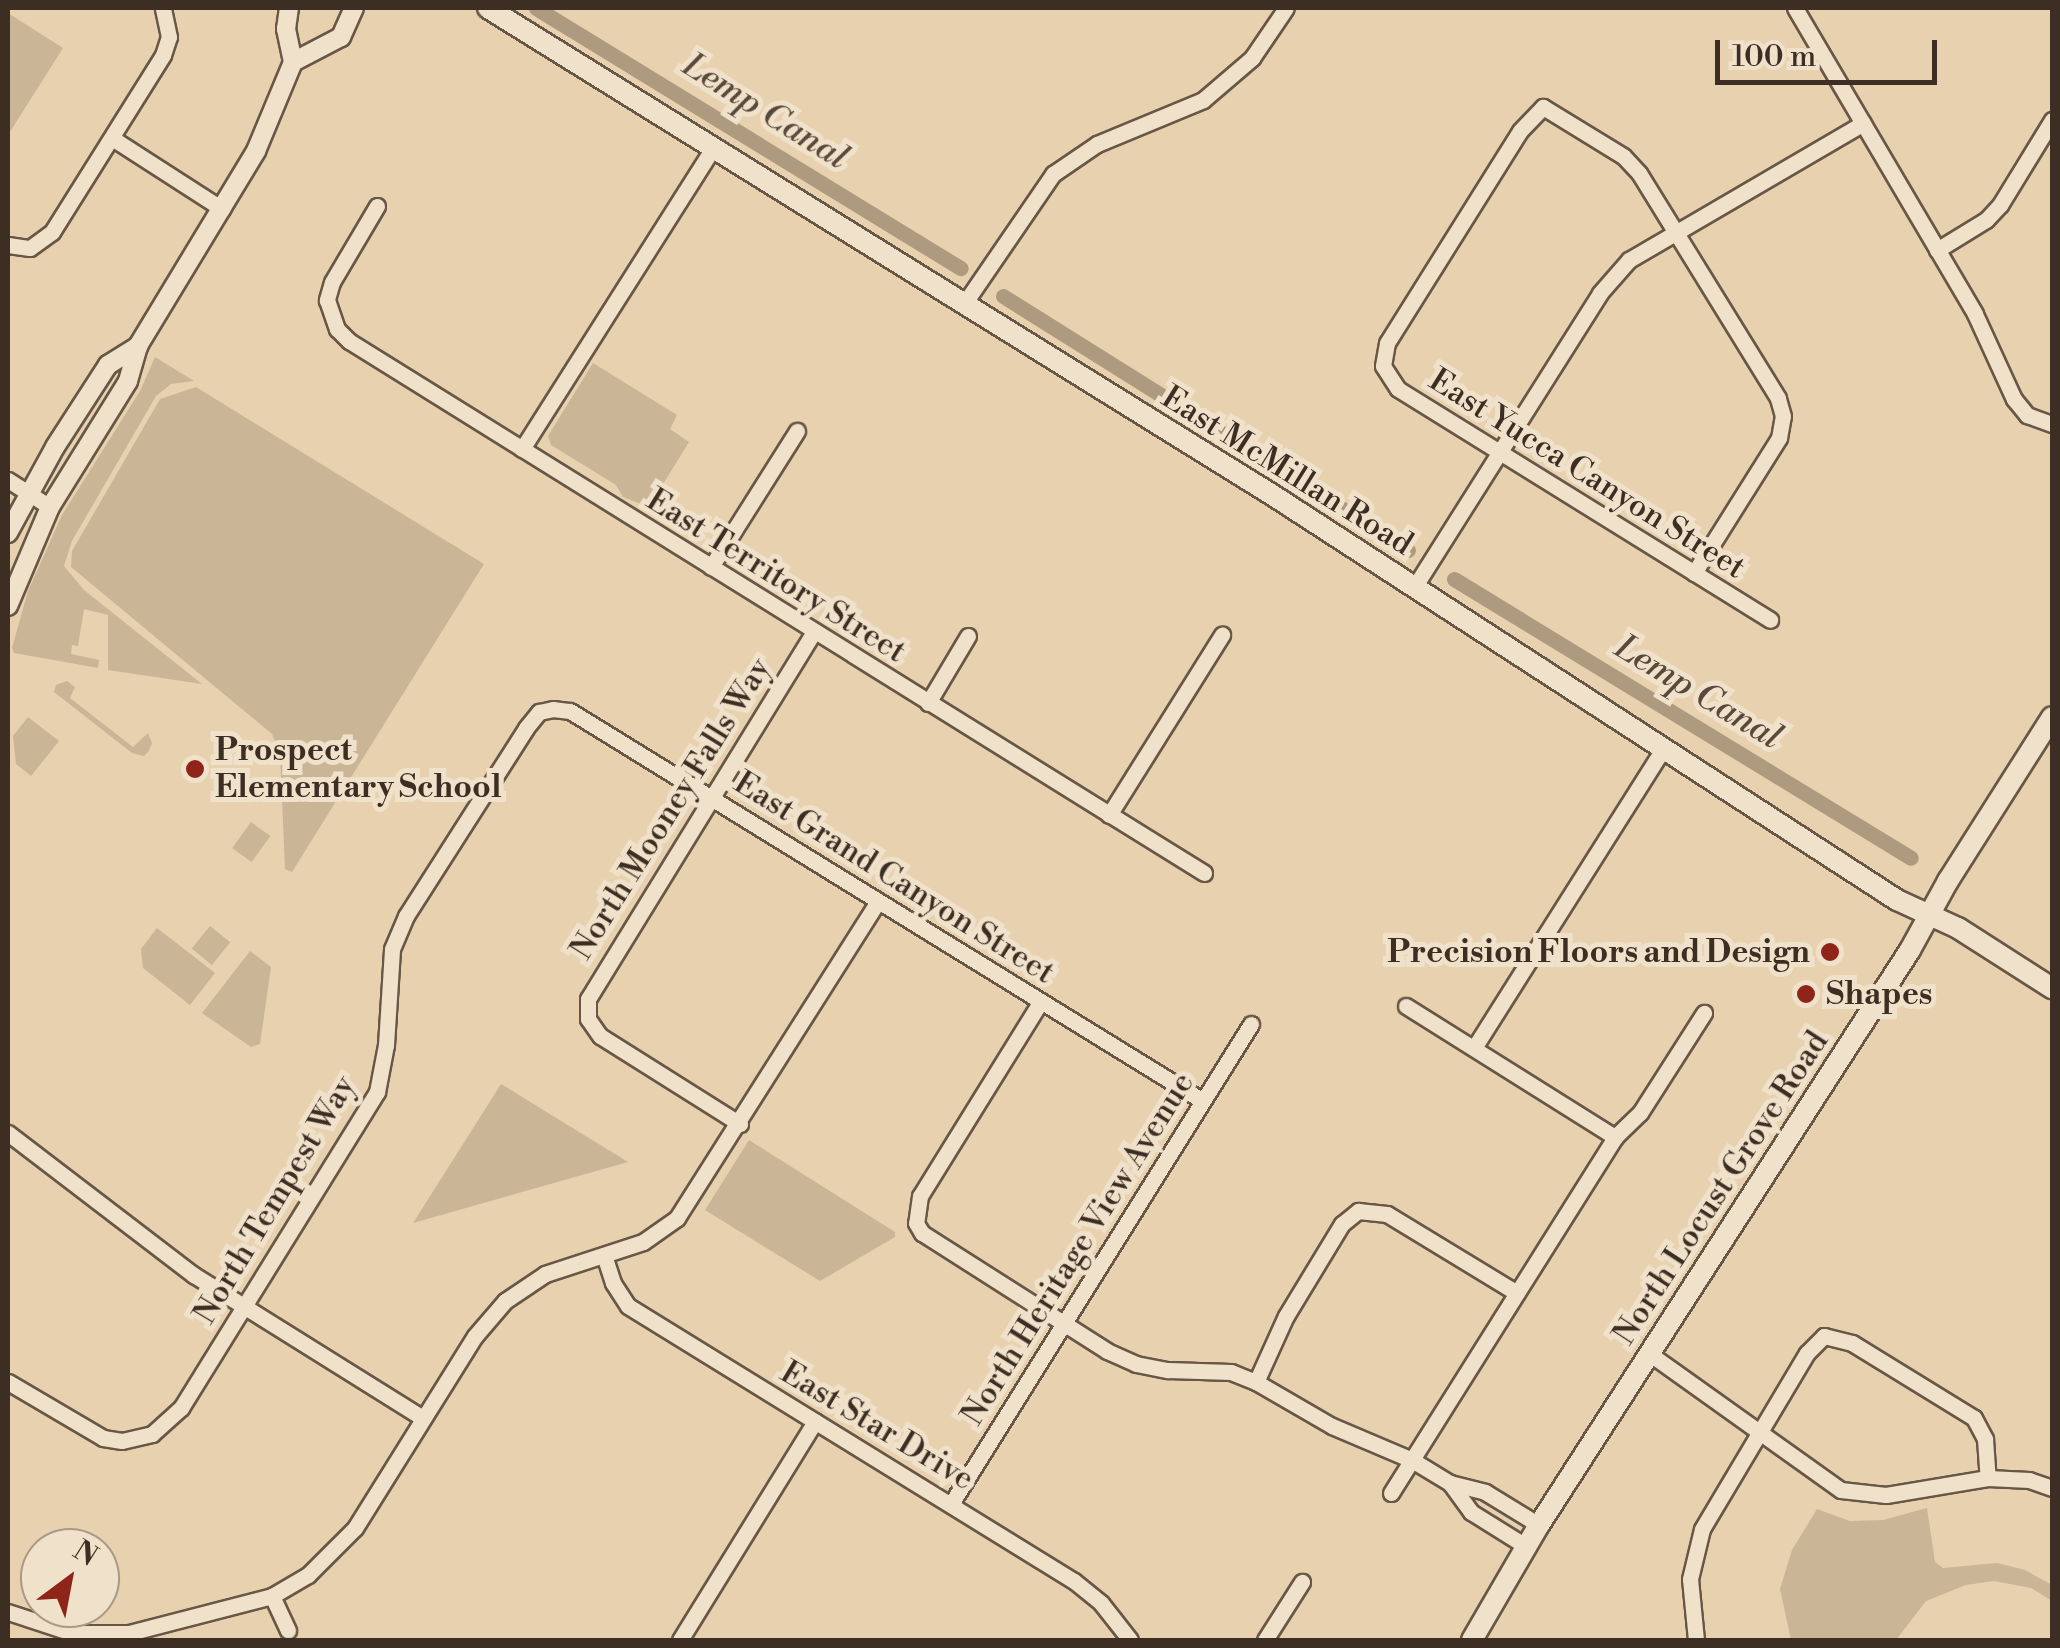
<!DOCTYPE html>
<style>
body{margin:0}
#map{position:relative;width:2060px;height:1648px;overflow:hidden;background:#e8d1af;font-family:"Libre Bodoni",serif}
div>[style]{position:absolute}
.green>*{inset:0;background:#cbb597;transform-origin:0 0}
.canal>*{height:15px;margin:-7.5px;padding:0 7.5px;transform-origin:7.5px;border-radius:7.5px;background:#ae9a7f}
.roads{filter:drop-shadow(2px 0 #685746) drop-shadow(-2px 0 #685746) drop-shadow(0 2px #685746) drop-shadow(0 -2px #685746)}
.minor>*{height:15px;margin:-7.5px;padding:0 7.5px;transform-origin:7.5px;border-radius:7.5px;background:#f0e1cb}
.tertiary>*{height:18px;margin:-9px;padding:0 9px;transform-origin:9px;border-radius:9px;background:#f0e1cb}
.secondary>*{height:20px;margin:-10px;padding:0 10px;transform-origin:10px;border-radius:10px;background:#f0e1cb}
.dots>*{width:28px;height:28px;translate:-50% -50%;box-sizing:border-box;border:5px solid #f0e1cb;border-radius:50%}
span{translate:-50% -50%;white-space:nowrap;text-align:center;line-height:1.15;-webkit-text-stroke:10px #f0e1cb;paint-order:stroke}
.street-label{font-size:32px;color:#3d2e23}
.poi-label{font-size:32px;color:#3d2e23;font-weight:700}
.left{translate:0 -50%;text-align:left}
.right{translate:-100% -50%;text-align:right}
.water-label{font-size:35px;color:#59493a;font-style:italic}
.frame{position:absolute;inset:0;border:10px solid #3d2e23;pointer-events:none}
.north{position:absolute;left:20px;top:1528px;width:100px;height:100px;box-sizing:border-box;background:#f0e1cb;border:2px solid #a89988;border-radius:50%;rotate:32deg;font-size:28px;font-weight:700;line-height:40px;text-align:center;color:#3d2e23}
.north::after{content:'';display:block;margin:auto;width:35px;height:45px;background:#8f2418;clip-path:polygon(50% 0,100% 100%,50% 72%,0 100%)}
.scale{position:absolute;left:1715px;top:40px;width:222px;height:45px;box-sizing:border-box;border:5px solid #3d2e23;border-top:0;padding-left:12px;font-size:30px;line-height:35px;white-space:nowrap;color:#3d2e23;-webkit-text-stroke:8px #f0e1cb;paint-order:stroke}
</style>
<div id="map">
<div class="green">
<i style="clip-path:polygon(8px 13px,63px 48px,8px 135px)"></i>
<i style="clip-path:polygon(155px 357px,194px 381px,171px 384px,156px 396px,72px 541px,64px 566px,84px 590px,202px 684px,108px 670px,108px 615px,84px 609px,78px 646px,72px 645px,71px 654px,99px 660px,98px 668px,14px 653px,12px 648px,28px 591px,62px 515px,140px 391px)"></i>
<i style="clip-path:polygon(593px 363px,677px 415px,670px 429px,689px 442px,649px 507px,623px 497px,616px 485px,551px 445px,548px 436px)"></i>
<i style="clip-path:polygon(196px 387px,484px 564px,292px 872px,285px 869px,280px 753px,272px 734px,71px 567px,72px 551px,160px 399px)"></i>
<i style="clip-path:polygon(67px 681px,75px 687px,70px 698px,133px 747px,148px 733px,152px 743px,149px 751px,144px 756px,132px 753px,54px 692px,56px 685px)"></i>
<i style="clip-path:polygon(28px 717px,59px 741px,31px 776px,16px 764px,13px 736px)"></i>
<i style="left:251px;top:822px;width:24px;height:32px;rotate:36deg"></i>
<i style="left:210px;top:926px;width:26px;height:29px;rotate:39deg"></i>
<i style="clip-path:polygon(157px 928px,215px 973px,190px 1005px,143px 968px,141px 949px)"></i>
<i style="clip-path:polygon(250px 951px,271px 967px,260px 1044px,251px 1047px,202px 1013px)"></i>
<i style="clip-path:polygon(501px 1084px,628px 1162px,413px 1223px)"></i>
<i style="clip-path:polygon(749px 1140px,895px 1232px,895px 1237px,820px 1281px,705px 1210px)"></i>
<i style="clip-path:polygon(1927px 1508px,1935px 1562px,1943px 1568px,1997px 1563px,2025px 1570px,2052px 1585px,2052px 1601px,2031px 1588px,1994px 1581px,1966px 1585px,1926px 1601px,1896px 1640px,1791px 1640px,1780px 1589px,1792px 1550px,1817px 1509px,1850px 1521px,1883px 1520px)"></i>
</div>
<div class="canal">
<i style="left:536px;top:8px;width:498px;rotate:31.5deg"></i>
<i style="left:1003px;top:296px;width:478px;rotate:32.1deg"></i>
<i style="left:1454px;top:579px;width:535px;rotate:31.4deg"></i>
</div>
<div class="roads">
<div class="minor">
<i style="left:1795px;top:8px;width:355px;rotate:59.5deg"></i>
<i style="left:1975px;top:314px;width:94px;rotate:65.4deg"></i>
<i style="left:2014px;top:399px;width:21px;rotate:51deg"></i>
<i style="left:2027px;top:415px;width:27px;rotate:20deg"></i>
<i style="left:112px;top:138px;width:131px;rotate:32.8deg"></i>
<i style="left:377px;top:206px;width:88px;rotate:120.6deg"></i>
<i style="left:332px;top:282px;width:19px;rotate:106deg"></i>
<i style="left:327px;top:300px;width:31px;rotate:71deg"></i>
<i style="left:337px;top:329px;width:17px;rotate:45deg"></i>
<i style="left:349px;top:341px;width:1007px;rotate:31.89deg"></i>
<i style="left:8px;top:245px;width:22px;rotate:8deg"></i>
<i style="left:30px;top:248px;width:27px;rotate:-36deg"></i>
<i style="left:52px;top:232px;width:209px;rotate:-57.9deg"></i>
<i style="left:163px;top:55px;width:19px;rotate:-72deg"></i>
<i style="left:169px;top:37px;width:30px;rotate:-102deg"></i>
<i style="left:1937px;top:250px;width:57px;rotate:-31.5deg"></i>
<i style="left:1986px;top:220px;width:21px;rotate:-47deg"></i>
<i style="left:2000px;top:205px;width:100px;rotate:-58.5deg"></i>
<i style="left:964px;top:304px;width:158px;rotate:-55.6deg"></i>
<i style="left:1053px;top:174px;width:53px;rotate:-34.3deg"></i>
<i style="left:1097px;top:144px;width:115px;rotate:-22.5deg"></i>
<i style="left:1203px;top:100px;width:65px;rotate:-40.6deg"></i>
<i style="left:1252px;top:58px;width:60px;rotate:-55.8deg"></i>
<i style="left:522px;top:449px;width:356px;rotate:-57.6deg"></i>
<i style="left:8px;top:480px;width:50px;rotate:32.7deg"></i>
<i style="left:711px;top:567px;width:161px;rotate:-57.7deg"></i>
<i style="left:1694px;top:573px;width:160px;rotate:-57.8deg"></i>
<i style="left:1779px;top:438px;width:22px;rotate:-80deg"></i>
<i style="left:1783px;top:416px;width:19px;rotate:-106deg"></i>
<i style="left:1778px;top:398px;width:264px;rotate:-121.7deg"></i>
<i style="left:1639px;top:173px;width:23px;rotate:-133deg"></i>
<i style="left:1623px;top:156px;width:94px;rotate:-148.5deg"></i>
<i style="left:1543px;top:107px;width:33px;rotate:134deg"></i>
<i style="left:1520px;top:131px;width:250px;rotate:122.1deg"></i>
<i style="left:1387px;top:343px;width:23px;rotate:100deg"></i>
<i style="left:1383px;top:366px;width:27px;rotate:57deg"></i>
<i style="left:1398px;top:389px;width:438px;rotate:31.8deg"></i>
<i style="left:1415px;top:586px;width:347px;rotate:-57.7deg"></i>
<i style="left:1600px;top:293px;width:44px;rotate:-48.7deg"></i>
<i style="left:1629px;top:260px;width:271px;rotate:-30.3deg"></i>
<i style="left:928px;top:703px;width:78px;rotate:-59.2deg"></i>
<i style="left:1109px;top:815px;width:213px;rotate:-57.9deg"></i>
<i style="left:1041px;top:1001px;width:229px;rotate:121.8deg"></i>
<i style="left:920px;top:1196px;width:27px;rotate:98deg"></i>
<i style="left:916px;top:1223px;width:12px;rotate:59deg"></i>
<i style="left:922px;top:1233px;width:219px;rotate:32.5deg"></i>
<i style="left:1107px;top:1351px;width:32px;rotate:24deg"></i>
<i style="left:1136px;top:1364px;width:33px;rotate:11deg"></i>
<i style="left:1168px;top:1370px;width:63px;rotate:1.8deg"></i>
<i style="left:1231px;top:1372px;width:27px;rotate:22deg"></i>
<i style="left:1256px;top:1382px;width:88px;rotate:30.1deg"></i>
<i style="left:1332px;top:1426px;width:87px;rotate:23deg"></i>
<i style="left:1412px;top:1460px;width:44px;rotate:31.2deg"></i>
<i style="left:1450px;top:1483px;width:36px;rotate:14deg"></i>
<i style="left:1485px;top:1492px;width:63px;rotate:31.4deg"></i>
<i style="left:1406px;top:1006px;width:247px;rotate:32.1deg"></i>
<i style="left:1474px;top:1048px;width:356px;rotate:-57.7deg"></i>
<i style="left:740px;top:1124px;width:165px;rotate:-147.8deg"></i>
<i style="left:600px;top:1036px;width:21px;rotate:-125deg"></i>
<i style="left:588px;top:1019px;width:20px;rotate:-90deg"></i>
<i style="left:588px;top:999px;width:431px;rotate:-58.4deg"></i>
<i style="left:8px;top:1133px;width:234px;rotate:37.4deg"></i>
<i style="left:194px;top:1275px;width:270px;rotate:32deg"></i>
<i style="left:604px;top:1255px;width:29px;rotate:72deg"></i>
<i style="left:613px;top:1283px;width:27px;rotate:57deg"></i>
<i style="left:628px;top:1306px;width:524px;rotate:31.66deg"></i>
<i style="left:1074px;top:1581px;width:35px;rotate:39deg"></i>
<i style="left:1101px;top:1603px;width:47px;rotate:51.9deg"></i>
<i style="left:1650px;top:1354px;width:234px;rotate:35.5deg"></i>
<i style="left:1841px;top:1490px;width:45px;rotate:6.3deg"></i>
<i style="left:1886px;top:1495px;width:103px;rotate:-9.5deg"></i>
<i style="left:1988px;top:1478px;width:41px;rotate:2.8deg"></i>
<i style="left:2029px;top:1480px;width:24px;rotate:19deg"></i>
<i style="left:8px;top:1382px;width:110px;rotate:30.5deg"></i>
<i style="left:103px;top:1438px;width:19px;rotate:9deg"></i>
<i style="left:122px;top:1441px;width:31px;rotate:-13deg"></i>
<i style="left:152px;top:1434px;width:39px;rotate:-42deg"></i>
<i style="left:181px;top:1408px;width:372px;rotate:-58.2deg"></i>
<i style="left:377px;top:1092px;width:48px;rotate:-79.2deg"></i>
<i style="left:386px;top:1045px;width:96px;rotate:-86.4deg"></i>
<i style="left:392px;top:949px;width:36px;rotate:-67deg"></i>
<i style="left:406px;top:916px;width:223px;rotate:-57.4deg"></i>
<i style="left:526px;top:728px;width:21px;rotate:-51deg"></i>
<i style="left:539px;top:712px;width:14px;rotate:-12deg"></i>
<i style="left:553px;top:709px;width:17px;rotate:7deg"></i>
<i style="left:570px;top:711px;width:743px;rotate:31.64deg"></i>
<i style="left:1256px;top:1382px;width:72px;rotate:-65.6deg"></i>
<i style="left:1286px;top:1316px;width:108px;rotate:-58.7deg"></i>
<i style="left:1342px;top:1224px;width:21px;rotate:-39deg"></i>
<i style="left:1358px;top:1211px;width:29px;rotate:6deg"></i>
<i style="left:1387px;top:1214px;width:152px;rotate:31.3deg"></i>
<i style="left:1450px;top:1483px;width:36px;rotate:54deg"></i>
<i style="left:1471px;top:1512px;width:66px;rotate:32deg"></i>
<i style="left:1391px;top:1493px;width:421px;rotate:-57.8deg"></i>
<i style="left:1615px;top:1137px;width:35px;rotate:-44deg"></i>
<i style="left:1640px;top:1113px;width:119px;rotate:-57.4deg"></i>
<i style="left:951px;top:1504px;width:566px;rotate:-57.99deg"></i>
<i style="left:272px;top:1596px;width:38px;rotate:65deg"></i>
<i style="left:8px;top:1612px;width:67px;rotate:18.2deg"></i>
<i style="left:72px;top:1633px;width:57px"></i>
<i style="left:129px;top:1633px;width:148px;rotate:-14.5deg"></i>
<i style="left:272px;top:1596px;width:42px;rotate:-30.3deg"></i>
<i style="left:308px;top:1575px;width:66px;rotate:-45deg"></i>
<i style="left:355px;top:1528px;width:226px;rotate:-58deg"></i>
<i style="left:475px;top:1336px;width:46px;rotate:-49.4deg"></i>
<i style="left:505px;top:1301px;width:48px;rotate:-34deg"></i>
<i style="left:545px;top:1274px;width:103px;rotate:-18.1deg"></i>
<i style="left:643px;top:1242px;width:42px;rotate:-35.2deg"></i>
<i style="left:677px;top:1218px;width:375px;rotate:-57.6deg"></i>
<i style="left:680px;top:1640px;width:257px;rotate:-58.3deg"></i>
<i style="left:1265px;top:1640px;width:69px;rotate:-57.5deg"></i>
<i style="left:1696px;top:1640px;width:61px;rotate:-95.6deg"></i>
<i style="left:1690px;top:1579px;width:51px;rotate:-76.5deg"></i>
<i style="left:1702px;top:1529px;width:205px;rotate:-59.2deg"></i>
<i style="left:1807px;top:1353px;width:24px;rotate:-45deg"></i>
<i style="left:1824px;top:1336px;width:29px;rotate:14deg"></i>
<i style="left:1852px;top:1343px;width:143px;rotate:31.6deg"></i>
<i style="left:1974px;top:1418px;width:24px;rotate:62deg"></i>
<i style="left:1985px;top:1439px;width:39px;rotate:86deg"></i>
</div>
<div class="tertiary">
<i style="left:293px;top:62px;width:54px;rotate:-27.5deg"></i>
<i style="left:341px;top:37px;width:32px;rotate:-66deg"></i>
<i style="left:8px;top:533px;width:98px;rotate:-61.3deg"></i>
<i style="left:55px;top:447px;width:98px;rotate:-57.1deg"></i>
<i style="left:108px;top:365px;width:36px;rotate:-32deg"></i>
<i style="left:8px;top:606px;width:108px;rotate:-67deg"></i>
<i style="left:50px;top:507px;width:148px;rotate:-58.2deg"></i>
<i style="left:128px;top:381px;width:36px;rotate:-74deg"></i>
<i style="left:138px;top:346px;width:228px;rotate:-58.8deg"></i>
<i style="left:256px;top:151px;width:96px;rotate:-67.4deg"></i>
<i style="left:293px;top:62px;width:34px;rotate:-102deg"></i>
<i style="left:286px;top:29px;width:21px;rotate:-82deg"></i>
</div>
<div class="secondary">
<i style="left:488px;top:8px;width:922px;rotate:31.83deg"></i>
<i style="left:1271px;top:494px;width:746px;rotate:32.97deg"></i>
<i style="left:1897px;top:900px;width:67px;rotate:24.7deg"></i>
<i style="left:1958px;top:928px;width:112px;rotate:32.6deg"></i>
<i style="left:1472px;top:1640px;width:133px;rotate:-59.8deg"></i>
<i style="left:1539px;top:1525px;width:684px;rotate:-57.17deg"></i>
<i style="left:1910px;top:950px;width:79px;rotate:-61.2deg"></i>
<i style="left:1948px;top:881px;width:194px;rotate:-57.6deg"></i>
</div>
</div>
<div class="dots">
<i style="left:195px;top:769px;background:#8f2418"></i>
<i style="left:1830px;top:952px;background:#8f2418"></i>
<i style="left:1806px;top:994px;background:#8f2418"></i>
</div>
<div class="street-label">
<span style="left:1287px;top:471px;rotate:32deg">East McMillan Road</span>
<span style="left:1587px;top:474px;rotate:32deg">East Yucca Canyon Street</span>
<span style="left:776px;top:576px;rotate:32deg">East Territory Street</span>
<span style="left:671px;top:809px;rotate:-58deg">North Mooney Falls Way</span>
<span style="left:894px;top:878px;rotate:32deg">East Grand Canyon Street</span>
<span style="left:1721px;top:1188px;rotate:-57deg">North Locust Grove Road</span>
<span style="left:275px;top:1200px;rotate:-59deg">North Tempest Way</span>
<span style="left:1078px;top:1249px;rotate:-58deg">North Heritage View Avenue</span>
<span style="left:877px;top:1426px;rotate:31deg">East Star Drive</span>
</div>
<div class="poi-label">
<span class="left" style="left:215px;top:769px">Prospect<br>Elementary School</span>
<span class="right" style="left:1810px;top:952px">Precision Floors and Design</span>
<span class="left" style="left:1826px;top:994px">Shapes</span>
</div>
<div class="water-label">
<span style="left:765px;top:112px;rotate:32deg">Lemp Canal</span>
<span style="left:1698px;top:693px;rotate:31deg">Lemp Canal</span>
</div>
<div class="frame"></div>
<div class="north">N</div>
<div class="scale">100 m</div>
</div>
